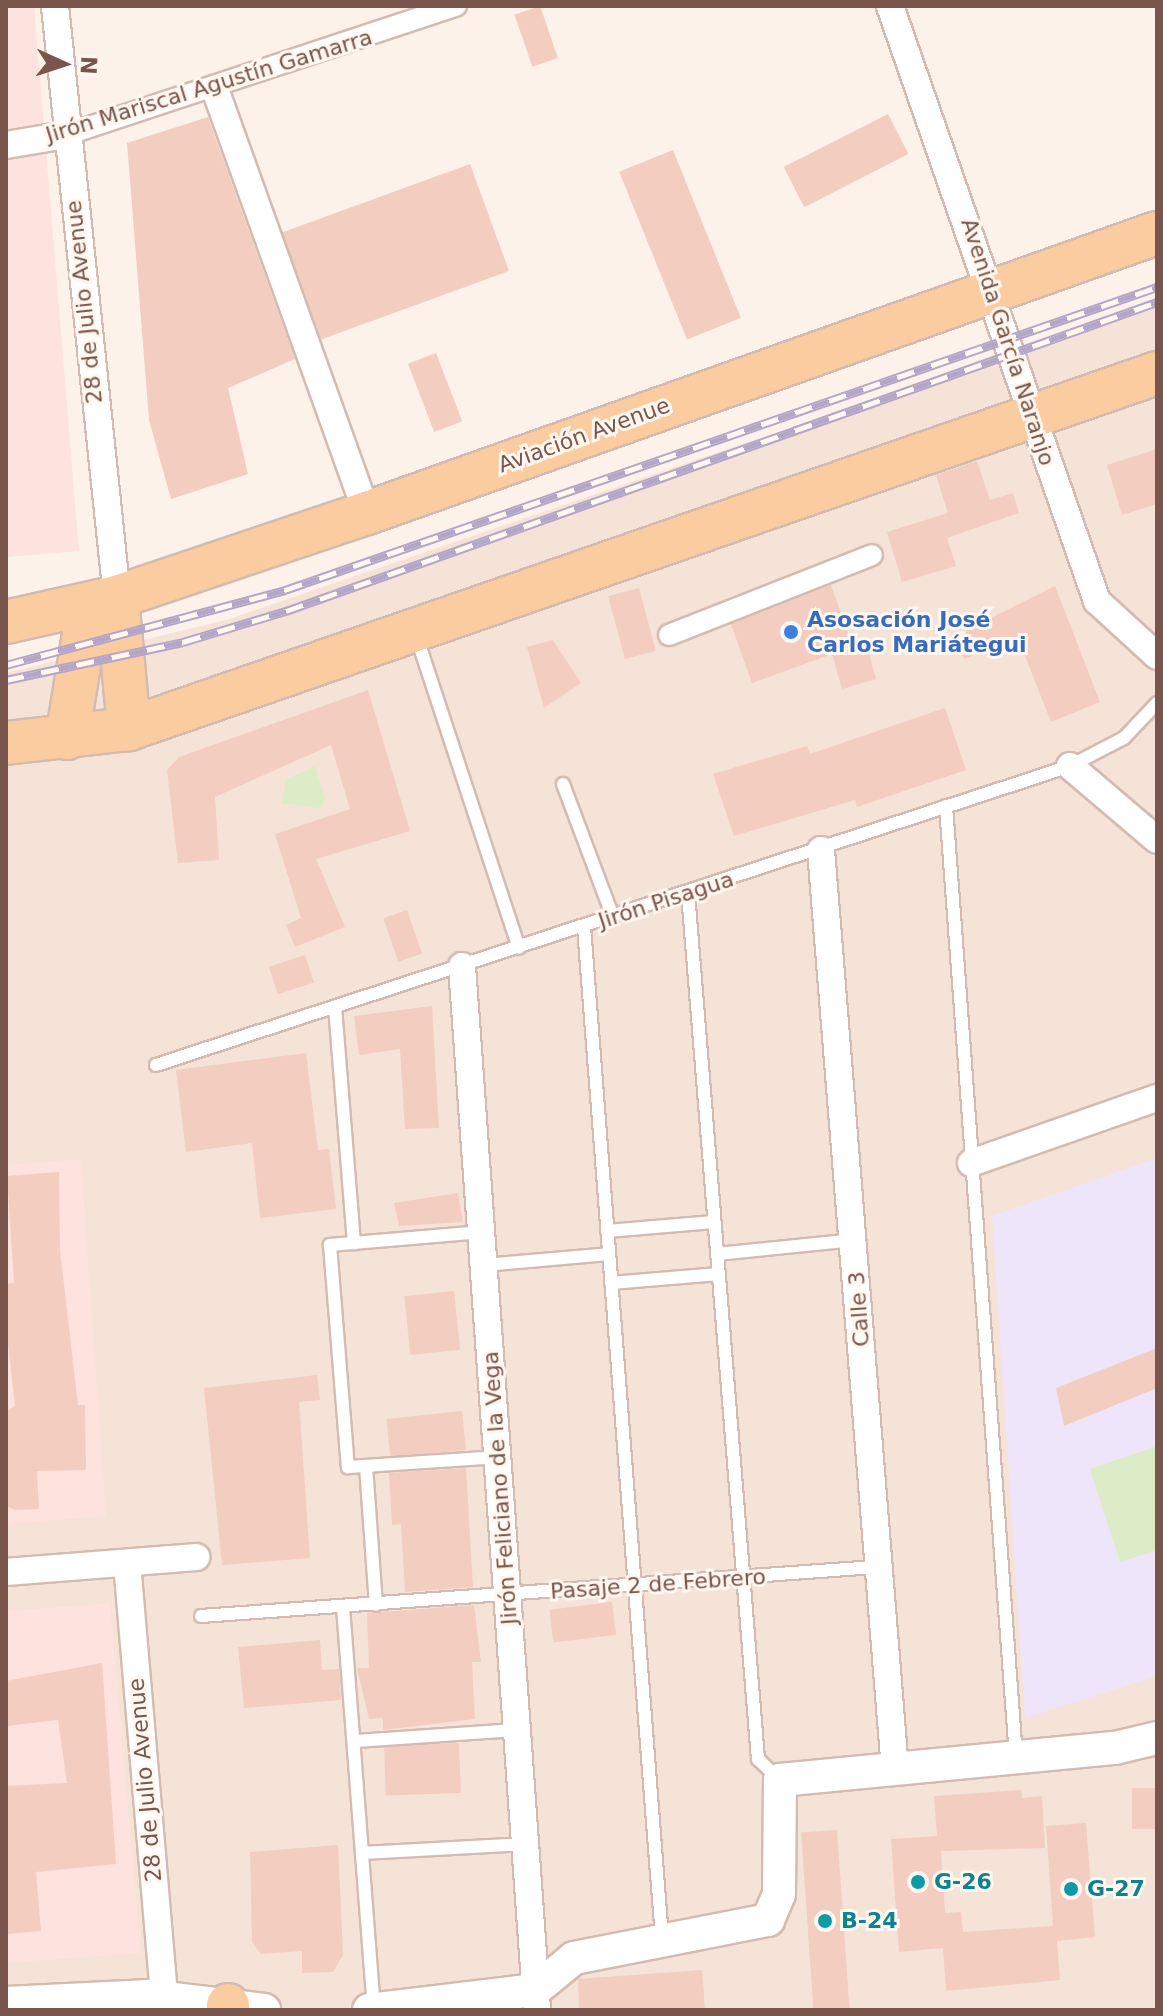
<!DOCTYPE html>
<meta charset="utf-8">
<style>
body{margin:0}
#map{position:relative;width:1163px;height:2016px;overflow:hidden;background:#fdf2e9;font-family:"DejaVu Sans",sans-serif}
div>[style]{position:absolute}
.residential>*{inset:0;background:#f5e3d7}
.commercial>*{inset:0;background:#fde2dd}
.education>*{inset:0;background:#efe5fa}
.green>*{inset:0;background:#dbecc6}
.building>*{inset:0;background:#f3cdc0;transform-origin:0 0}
.roads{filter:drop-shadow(2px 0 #d3bbb1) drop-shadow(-2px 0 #d3bbb1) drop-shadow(0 2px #d3bbb1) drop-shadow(0 -2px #d3bbb1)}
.service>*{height:12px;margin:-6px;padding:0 6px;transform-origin:6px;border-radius:6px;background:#fff}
.pedestrian>*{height:20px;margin:-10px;padding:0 10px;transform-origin:10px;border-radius:10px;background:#fff}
.minor>*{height:26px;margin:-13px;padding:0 13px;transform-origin:13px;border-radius:13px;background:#fff}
.tertiary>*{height:32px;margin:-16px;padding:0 16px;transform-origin:16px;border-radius:16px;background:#fff}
.primary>*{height:42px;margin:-21px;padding:0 21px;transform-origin:21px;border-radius:21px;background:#fccca1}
.rail>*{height:9px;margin-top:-4.5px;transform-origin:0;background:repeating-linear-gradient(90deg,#fff7f0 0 18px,#b3a6c8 0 36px);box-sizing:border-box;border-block:2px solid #b3a6c8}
.dots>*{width:22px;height:22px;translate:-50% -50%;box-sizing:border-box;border:4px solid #fff7f0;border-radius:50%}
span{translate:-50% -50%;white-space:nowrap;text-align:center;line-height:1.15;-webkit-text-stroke:6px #fff7f0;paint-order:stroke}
.street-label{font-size:22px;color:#79554b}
.shop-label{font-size:22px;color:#366cbe;font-weight:700}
.left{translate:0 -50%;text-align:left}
.culture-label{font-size:22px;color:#0d838f;font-weight:700}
.frame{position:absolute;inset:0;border:8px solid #79554b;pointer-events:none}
.north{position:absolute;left:24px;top:24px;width:80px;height:80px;-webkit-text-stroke:6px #fff7f0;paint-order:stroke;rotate:93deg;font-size:22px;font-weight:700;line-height:32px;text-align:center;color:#79554b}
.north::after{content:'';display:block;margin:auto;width:28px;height:36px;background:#79554b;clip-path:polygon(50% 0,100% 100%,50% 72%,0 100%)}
</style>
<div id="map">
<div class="residential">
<i style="clip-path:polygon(1157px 303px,1157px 2010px,6px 2010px,6px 673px,226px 620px)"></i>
</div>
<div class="commercial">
<i style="clip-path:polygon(6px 6px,34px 6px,79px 551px,6px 557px)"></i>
<i style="clip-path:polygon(81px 1159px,106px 1516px,6px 1524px,6px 1165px)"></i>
<i style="clip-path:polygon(110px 1603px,141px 1953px,6px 1963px,6px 1611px)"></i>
</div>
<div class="education">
<i style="clip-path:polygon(1157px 1158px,1157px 1676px,1025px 1718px,992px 1216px)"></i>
</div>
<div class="green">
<i style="clip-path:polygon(315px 766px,325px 799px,320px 808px,282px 803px,286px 780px)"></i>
<i style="clip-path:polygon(1157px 1446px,1157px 1550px,1120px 1562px,1090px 1469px)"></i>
</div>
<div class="building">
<i style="left:540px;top:6px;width:55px;height:27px;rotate:71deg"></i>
<i style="left:888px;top:114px;width:45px;height:117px;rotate:63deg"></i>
<i style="clip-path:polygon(208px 117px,295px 359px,228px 388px,248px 474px,171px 499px,149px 420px,127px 143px)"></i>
<i style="left:673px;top:150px;width:181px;height:58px;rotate:68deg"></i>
<i style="left:470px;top:164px;width:114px;height:200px;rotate:70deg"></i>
<i style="left:436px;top:353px;width:73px;height:30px;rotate:69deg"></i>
<i style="clip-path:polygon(1157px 449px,1157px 504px,1122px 515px,1107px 465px)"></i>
<i style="clip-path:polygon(977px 461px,990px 500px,1013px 493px,1019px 513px,947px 538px,956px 566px,902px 582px,887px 532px,948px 513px,936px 475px)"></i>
<i style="clip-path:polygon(831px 585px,853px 647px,866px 643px,876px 679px,842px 689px,832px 654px,752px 683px,731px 624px)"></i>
<i style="clip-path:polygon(1055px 586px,1100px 702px,1051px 722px,1018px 638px,964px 659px,955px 636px)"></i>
<i style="left:639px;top:588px;width:65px;height:32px;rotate:75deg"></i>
<i style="clip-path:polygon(553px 640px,581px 683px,544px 708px,527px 647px)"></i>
<i style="clip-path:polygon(368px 690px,410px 831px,316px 859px,345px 927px,295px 947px,286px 925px,301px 918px,275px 834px,350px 809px,331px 745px,215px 797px,219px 860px,178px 863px,167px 770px,179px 757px)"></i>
<i style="clip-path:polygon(945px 708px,966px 770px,857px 807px,855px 800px,734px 836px,713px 774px,807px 746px,810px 754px)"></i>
<i style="left:407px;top:910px;width:46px;height:25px;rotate:71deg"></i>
<i style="left:305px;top:955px;width:29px;height:38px;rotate:72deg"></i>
<i style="clip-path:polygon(432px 1006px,439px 1128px,405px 1129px,400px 1049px,359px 1055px,354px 1016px)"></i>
<i style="clip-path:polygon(306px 1053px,318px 1150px,329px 1149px,336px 1209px,260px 1218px,252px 1143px,186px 1152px,176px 1070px)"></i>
<i style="clip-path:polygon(59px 1172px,60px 1250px,78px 1405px,85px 1405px,86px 1470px,37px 1471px,39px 1509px,15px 1510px,6px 1506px,6px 1412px,15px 1406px,6px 1326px,6px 1284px,14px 1283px,7px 1176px)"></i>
<i style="clip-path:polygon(458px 1193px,463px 1222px,399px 1226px,394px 1203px)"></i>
<i style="left:454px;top:1291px;width:59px;height:50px;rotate:84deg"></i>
<i style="clip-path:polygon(1157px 1348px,1157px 1388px,1064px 1426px,1056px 1388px)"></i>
<i style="clip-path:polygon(317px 1375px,320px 1400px,299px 1402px,310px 1558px,222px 1565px,204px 1388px)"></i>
<i style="left:462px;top:1411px;width:39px;height:76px;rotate:84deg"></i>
<i style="clip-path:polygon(466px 1468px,473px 1587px,405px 1592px,401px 1524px,392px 1525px,389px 1473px)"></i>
<i style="left:612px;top:1602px;width:33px;height:63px;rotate:83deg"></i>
<i style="clip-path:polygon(474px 1605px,481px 1662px,472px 1662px,475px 1719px,383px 1730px,383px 1718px,369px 1719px,357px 1668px,369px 1668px,367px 1613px)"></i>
<i style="clip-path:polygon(320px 1640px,322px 1670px,339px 1669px,341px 1700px,244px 1708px,238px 1647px)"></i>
<i style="clip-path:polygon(102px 1663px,116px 1864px,36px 1872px,41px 1931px,6px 1934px,6px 1786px,67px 1783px,58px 1720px,6px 1726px,6px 1681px)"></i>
<i style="left:459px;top:1743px;width:50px;height:75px;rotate:88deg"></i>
<i style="left:1157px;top:1788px;width:41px;height:25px;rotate:90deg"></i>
<i style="clip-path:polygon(1021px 1790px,1022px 1798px,1042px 1796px,1045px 1848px,941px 1851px,945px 1913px,961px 1912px,963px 1932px,1053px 1926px,1046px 1826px,1086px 1823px,1095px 1937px,1057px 1941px,1060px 1980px,946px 1991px,943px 1948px,899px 1952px,891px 1839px,937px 1836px,934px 1796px)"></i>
<i style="left:837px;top:1830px;width:180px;height:36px;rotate:86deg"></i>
<i style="clip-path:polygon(338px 1845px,343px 1955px,333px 1972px,302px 1973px,302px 1951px,261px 1954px,252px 1942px,250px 1852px)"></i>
<i style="clip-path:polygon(702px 1970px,705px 2010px,579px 2010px,578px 1979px)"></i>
</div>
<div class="roads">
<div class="service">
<i style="left:417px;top:638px;width:326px;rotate:71.8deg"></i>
<i style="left:563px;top:784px;width:142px;rotate:69.4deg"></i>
<i style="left:946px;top:806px;width:954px;rotate:85.79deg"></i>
<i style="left:688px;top:893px;width:869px;rotate:85.38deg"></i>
<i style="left:758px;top:1759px;width:30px;rotate:44deg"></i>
<i style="left:584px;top:927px;width:1015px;rotate:85.59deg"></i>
<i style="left:335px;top:1007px;width:237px;rotate:85.4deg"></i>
<i style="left:156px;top:1065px;width:962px;rotate:-18.11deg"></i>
<i style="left:1070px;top:766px;width:61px;rotate:-27.4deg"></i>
<i style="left:1124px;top:738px;width:48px;rotate:-46.7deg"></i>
<i style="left:607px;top:1231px;width:107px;rotate:-4.8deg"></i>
<i style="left:482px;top:1232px;width:153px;rotate:175.1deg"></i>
<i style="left:330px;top:1245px;width:223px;rotate:85.4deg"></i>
<i style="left:348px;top:1467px;width:149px;rotate:-3.8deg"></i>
<i style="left:717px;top:1254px;width:138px;rotate:-5.8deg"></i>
<i style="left:484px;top:1265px;width:125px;rotate:-5deg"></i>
<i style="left:611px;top:1283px;width:108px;rotate:-4.8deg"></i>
<i style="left:366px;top:1466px;width:139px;rotate:85.9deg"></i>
<i style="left:343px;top:1607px;width:401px;rotate:85.6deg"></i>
<i style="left:201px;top:1616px;width:676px;rotate:-4.16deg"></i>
<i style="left:355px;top:1741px;width:162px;rotate:-3.9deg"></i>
<i style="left:364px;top:1853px;width:161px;rotate:-3.2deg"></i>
</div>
<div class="pedestrian">
<i style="left:65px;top:135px;width:412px;rotate:-18.3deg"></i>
<i style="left:669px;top:635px;width:218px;rotate:-21.5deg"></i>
</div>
<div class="minor">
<i style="left:55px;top:6px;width:594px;rotate:84.01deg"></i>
<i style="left:890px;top:6px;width:630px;rotate:70.82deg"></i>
<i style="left:1097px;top:601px;width:81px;rotate:42.5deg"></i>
<i style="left:215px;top:89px;width:450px;rotate:70.3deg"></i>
<i style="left:6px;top:145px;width:60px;rotate:-9.6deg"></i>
<i style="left:1070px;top:766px;width:114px;rotate:40.4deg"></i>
<i style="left:821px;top:850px;width:922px;rotate:85.4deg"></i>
<i style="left:462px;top:966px;width:1047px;rotate:85.89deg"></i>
<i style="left:971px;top:1163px;width:197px;rotate:-19.3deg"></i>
<i style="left:127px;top:1563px;width:436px;rotate:85.1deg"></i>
<i style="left:6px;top:1572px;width:191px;rotate:-4.5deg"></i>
</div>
<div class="tertiary">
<i style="left:6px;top:2003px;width:143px;rotate:-2.8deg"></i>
<i style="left:149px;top:1996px;width:116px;rotate:6.9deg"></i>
<i style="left:369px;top:2010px;width:167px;rotate:-6.9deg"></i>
<i style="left:535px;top:1990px;width:50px;rotate:-39.4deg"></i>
<i style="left:574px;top:1958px;width:198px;rotate:-11.1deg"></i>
<i style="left:768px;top:1920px;width:28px;rotate:-67deg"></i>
<i style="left:779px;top:1894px;width:114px;rotate:-89.5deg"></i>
<i style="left:780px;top:1780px;width:337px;rotate:-5.5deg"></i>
<i style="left:1115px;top:1748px;width:43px;rotate:-13.4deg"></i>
</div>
<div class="primary">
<i style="left:117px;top:597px;width:133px;rotate:84.8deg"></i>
<i style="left:6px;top:622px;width:114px;rotate:-12.7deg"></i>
<i style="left:117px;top:597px;width:264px;rotate:-18.6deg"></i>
<i style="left:367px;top:513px;width:838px;rotate:-19.52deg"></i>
<i style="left:67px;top:738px;width:105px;rotate:-80.7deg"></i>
<i style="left:84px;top:634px;width:50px;rotate:-48.3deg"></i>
<i style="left:6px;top:743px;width:124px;rotate:-6.5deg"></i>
<i style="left:129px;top:729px;width:1088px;rotate:-19.1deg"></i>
<i style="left:228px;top:2005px;width:5px;rotate:90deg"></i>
</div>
</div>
<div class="rail">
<i style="left:6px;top:665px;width:289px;rotate:-15deg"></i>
<i style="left:285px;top:590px;width:923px;rotate:-19.16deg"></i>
<i style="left:6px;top:680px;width:181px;rotate:-12.1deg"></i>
<i style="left:183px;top:642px;width:108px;rotate:-16.8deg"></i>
<i style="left:286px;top:611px;width:924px;rotate:-19.53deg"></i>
</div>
<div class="dots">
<i style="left:791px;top:632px;background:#3f7fe0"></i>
<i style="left:918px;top:1882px;background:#0f9aa8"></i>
<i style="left:1071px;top:1889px;background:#0f9aa8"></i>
<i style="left:825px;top:1921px;background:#0f9aa8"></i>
</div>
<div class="street-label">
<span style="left:209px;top:86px;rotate:-17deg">Jirón Mariscal Agustín Gamarra</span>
<span style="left:84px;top:302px;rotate:-96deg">28 de Julio Avenue</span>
<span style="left:1008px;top:342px;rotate:72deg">Avenida García Naranjo</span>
<span style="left:584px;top:435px;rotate:-20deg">Aviación Avenue</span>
<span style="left:666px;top:900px;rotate:-18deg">Jirón Pisagua</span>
<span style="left:859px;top:1309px;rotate:-94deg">Calle 3</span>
<span style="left:500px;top:1488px;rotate:-94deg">Jirón Feliciano de la Vega</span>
<span style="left:658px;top:1584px;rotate:-4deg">Pasaje 2 de Febrero</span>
<span style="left:145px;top:1780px;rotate:-95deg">28 de Julio Avenue</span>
</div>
<div class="shop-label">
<span class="left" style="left:807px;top:632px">Asosación José<br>Carlos Mariátegui</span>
</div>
<div class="culture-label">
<span class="left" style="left:934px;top:1882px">G-26</span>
<span class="left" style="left:1087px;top:1889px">G-27</span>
<span class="left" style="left:841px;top:1921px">B-24</span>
</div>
<div class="frame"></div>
<div class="north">N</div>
</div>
